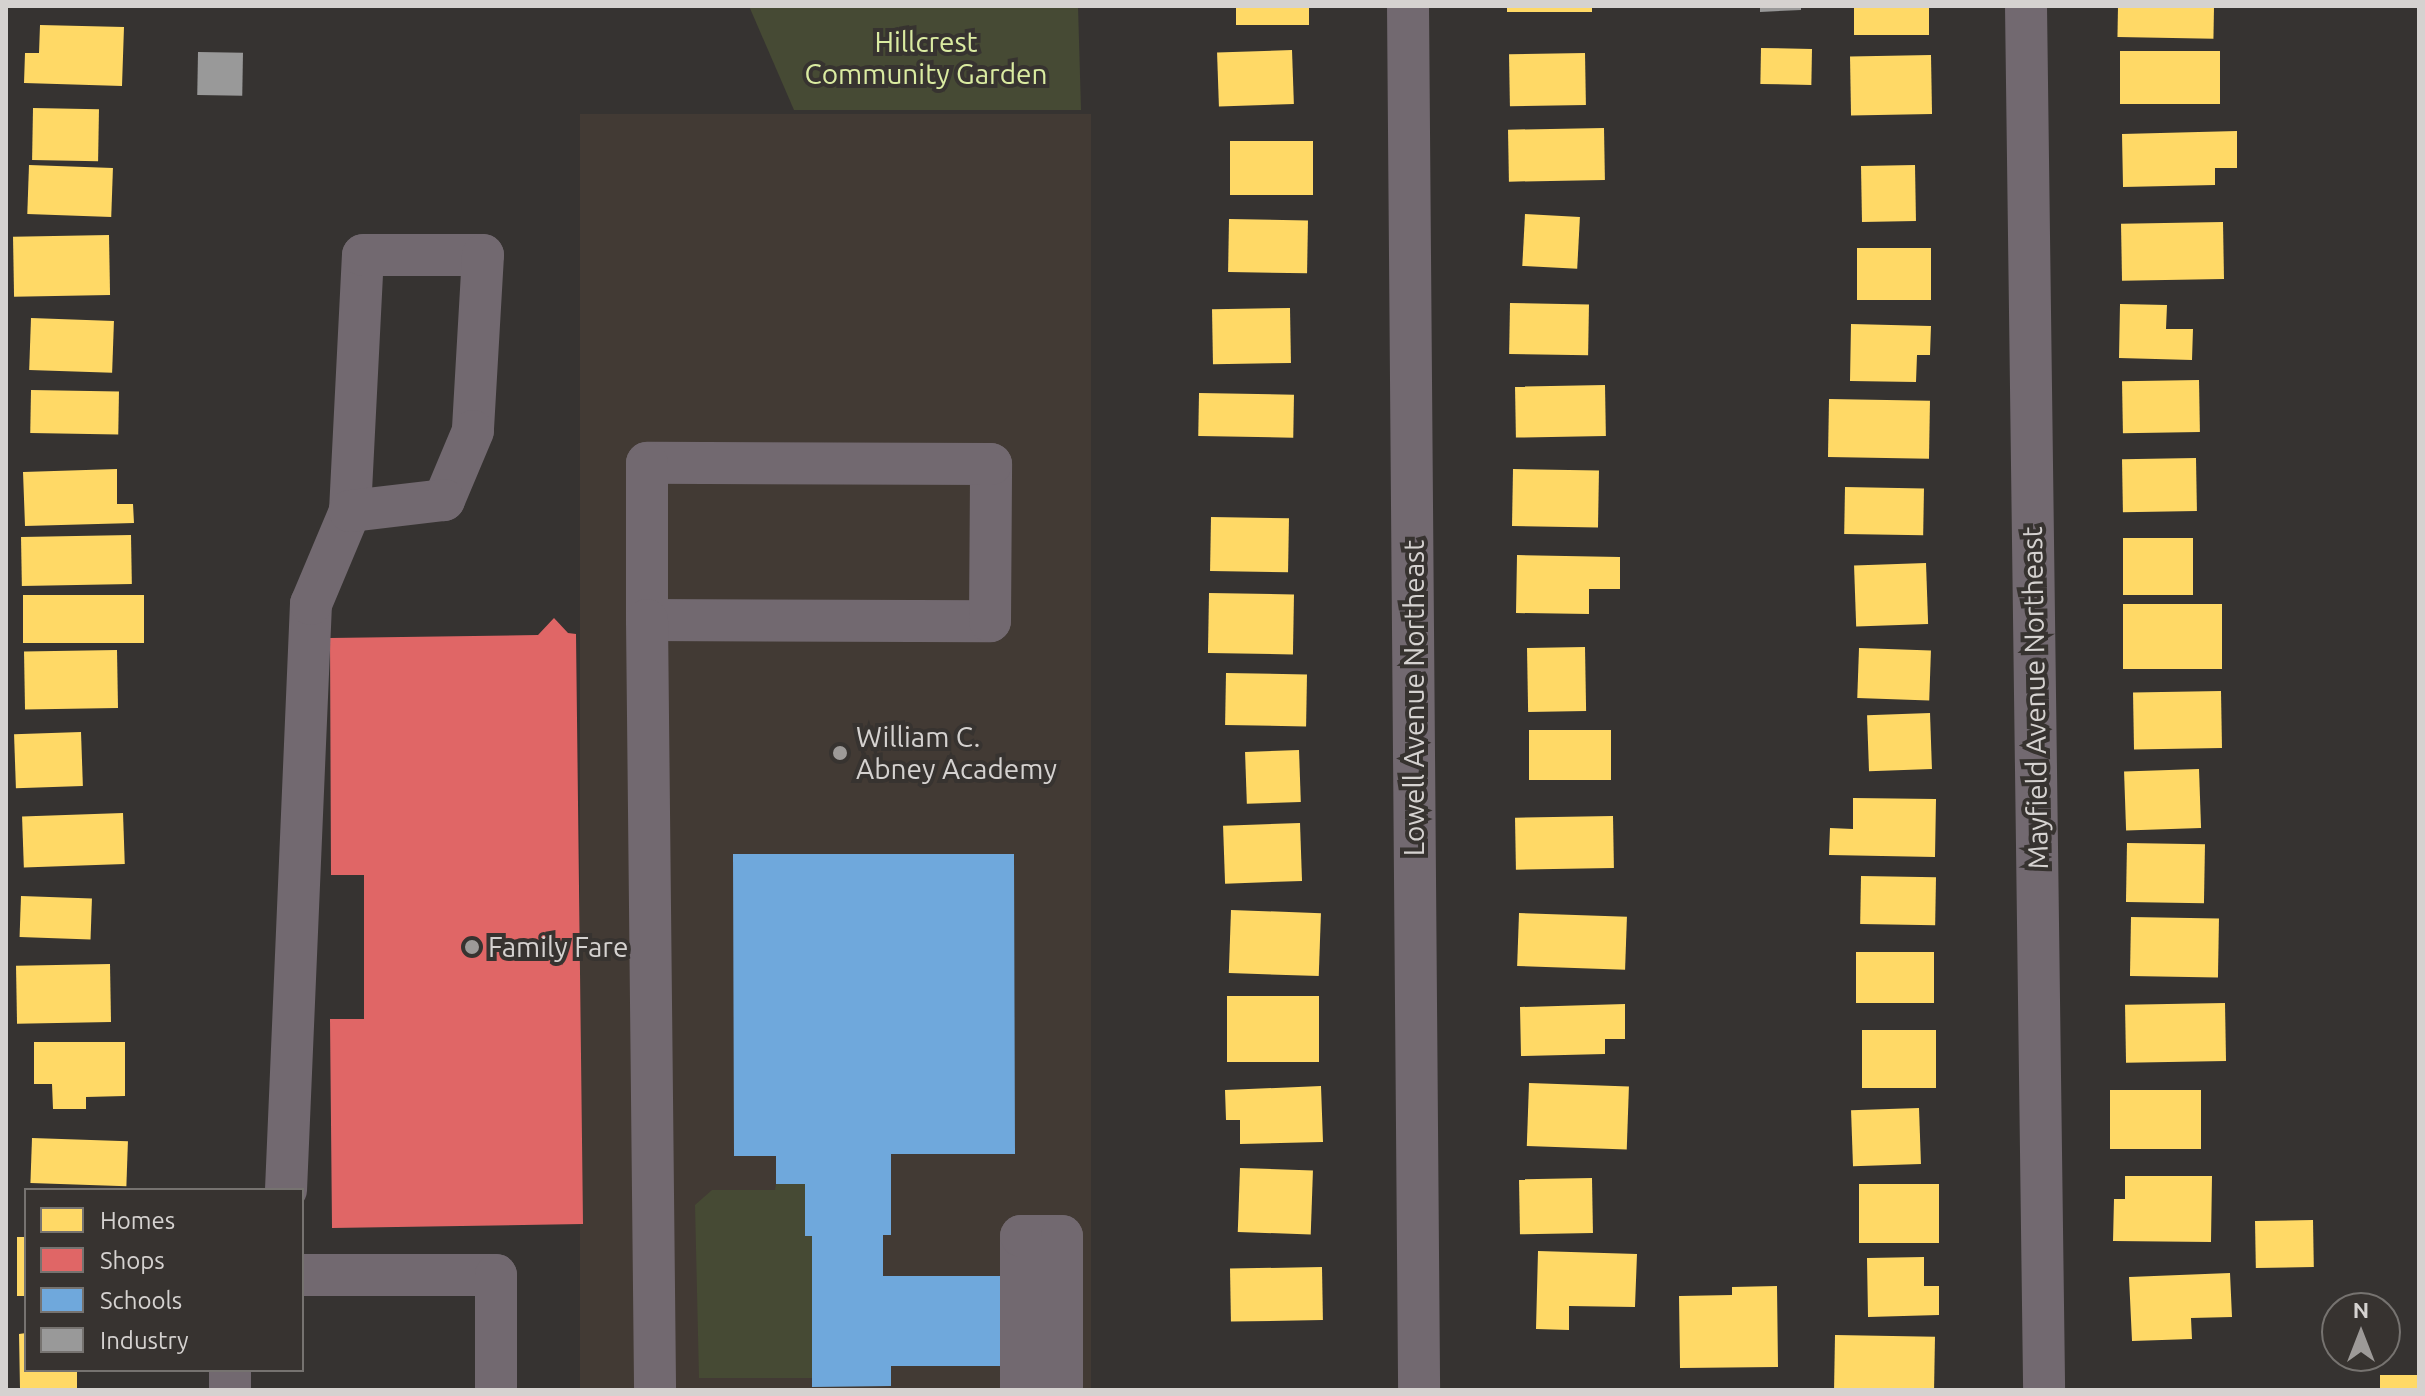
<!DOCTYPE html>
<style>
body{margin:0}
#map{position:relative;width:2425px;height:1396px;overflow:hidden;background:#363331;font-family:Ubuntu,sans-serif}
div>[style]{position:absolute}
.built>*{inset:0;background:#423a34;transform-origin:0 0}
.green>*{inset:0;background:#464a34}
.homes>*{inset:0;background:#ffd966;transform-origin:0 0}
.shops>*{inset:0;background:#e06666}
.schools>*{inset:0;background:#6fa8dc}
.industry>*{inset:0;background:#999;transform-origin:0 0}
.minor>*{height:42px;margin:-21px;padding:0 21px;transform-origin:21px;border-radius:21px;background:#726970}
.dots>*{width:22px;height:22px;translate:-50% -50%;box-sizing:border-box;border:4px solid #373330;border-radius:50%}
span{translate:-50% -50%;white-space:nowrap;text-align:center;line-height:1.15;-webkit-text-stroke:8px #373330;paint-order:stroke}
.park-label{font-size:28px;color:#daeba1}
.street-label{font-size:28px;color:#d5d2d0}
.poi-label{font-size:28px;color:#d5d2d0}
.left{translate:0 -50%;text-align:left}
.frame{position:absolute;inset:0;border:8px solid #d5d2d0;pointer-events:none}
.legend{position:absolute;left:24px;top:1188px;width:280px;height:184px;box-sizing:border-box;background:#373330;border:2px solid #767370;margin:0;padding:10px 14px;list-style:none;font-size:24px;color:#d5d2d0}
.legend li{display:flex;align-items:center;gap:16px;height:40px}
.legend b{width:40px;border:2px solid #767370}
.north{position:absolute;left:2321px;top:1292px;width:80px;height:80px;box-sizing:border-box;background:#373330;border:2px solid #767370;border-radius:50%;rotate:0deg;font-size:22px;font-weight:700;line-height:32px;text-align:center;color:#d5d2d0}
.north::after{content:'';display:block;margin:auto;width:28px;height:36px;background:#9d9a98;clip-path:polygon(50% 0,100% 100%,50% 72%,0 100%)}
</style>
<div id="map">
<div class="built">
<i style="left:1091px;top:114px;width:1276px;height:511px;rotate:90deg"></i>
</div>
<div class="green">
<i style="clip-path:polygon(749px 6px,1078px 6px,1081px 110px,794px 110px)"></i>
<i style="clip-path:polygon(776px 1184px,805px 1184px,805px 1235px,812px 1236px,812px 1378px,699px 1378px,695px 1205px,712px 1190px,775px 1190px)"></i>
</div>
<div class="homes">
<i style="left:1236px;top:6px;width:73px;height:19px"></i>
<i style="left:1507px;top:6px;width:85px;height:6px"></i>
<i style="left:1854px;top:6px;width:75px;height:29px"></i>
<i style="left:2118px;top:6px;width:96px;height:31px;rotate:1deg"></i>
<i style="clip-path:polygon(40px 25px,124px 27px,122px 86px,24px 83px,25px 53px,39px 53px)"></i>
<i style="left:1761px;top:48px;width:51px;height:36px;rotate:1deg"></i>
<i style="left:1292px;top:50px;width:54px;height:75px;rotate:88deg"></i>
<i style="left:2120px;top:51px;width:100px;height:53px"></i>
<i style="left:1585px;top:53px;width:52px;height:76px;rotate:89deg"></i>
<i style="left:1931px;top:55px;width:59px;height:81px;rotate:89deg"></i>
<i style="left:33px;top:108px;width:66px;height:52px;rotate:1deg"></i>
<i style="left:1604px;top:128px;width:52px;height:96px;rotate:89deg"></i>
<i style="clip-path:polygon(2237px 131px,2237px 168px,2215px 168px,2215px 185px,2123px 187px,2122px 134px)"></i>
<i style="left:1313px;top:141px;width:54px;height:83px;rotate:90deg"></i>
<i style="left:29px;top:165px;width:84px;height:49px;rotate:2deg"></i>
<i style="left:1915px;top:165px;width:56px;height:54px;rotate:89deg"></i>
<i style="left:1525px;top:214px;width:55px;height:52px;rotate:3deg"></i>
<i style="left:1229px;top:219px;width:79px;height:53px;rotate:1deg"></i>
<i style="left:2223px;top:222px;width:57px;height:102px;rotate:89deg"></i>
<i style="left:109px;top:235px;width:60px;height:96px;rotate:89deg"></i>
<i style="left:1857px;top:248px;width:74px;height:52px"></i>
<i style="left:1510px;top:303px;width:79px;height:51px;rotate:1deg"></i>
<i style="clip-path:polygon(2120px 304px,2167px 305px,2166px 329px,2193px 329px,2192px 360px,2119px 358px)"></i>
<i style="left:1290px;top:308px;width:55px;height:78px;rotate:89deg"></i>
<i style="left:31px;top:318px;width:83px;height:52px;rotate:2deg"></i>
<i style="clip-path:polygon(1851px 324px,1931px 326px,1930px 355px,1917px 355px,1916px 382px,1850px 381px)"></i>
<i style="left:2199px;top:380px;width:52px;height:77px;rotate:89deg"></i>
<i style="left:1605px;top:385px;width:51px;height:90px;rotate:89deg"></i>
<i style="left:31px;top:390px;width:88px;height:43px;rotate:1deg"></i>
<i style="left:1199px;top:393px;width:95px;height:43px;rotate:1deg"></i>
<i style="left:1829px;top:399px;width:101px;height:58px;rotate:1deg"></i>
<i style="left:2196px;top:458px;width:53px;height:74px;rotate:89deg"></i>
<i style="clip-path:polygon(117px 469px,117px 504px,133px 504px,134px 523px,25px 526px,23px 472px)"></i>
<i style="left:1513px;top:469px;width:86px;height:57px;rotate:1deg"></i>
<i style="left:1845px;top:487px;width:79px;height:47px;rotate:1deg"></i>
<i style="left:1211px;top:517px;width:78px;height:54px;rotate:1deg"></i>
<i style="left:131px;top:535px;width:49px;height:110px;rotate:89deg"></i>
<i style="left:2123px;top:538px;width:70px;height:57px"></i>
<i style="clip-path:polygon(1517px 555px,1620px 557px,1620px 589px,1589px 589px,1589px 614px,1516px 613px)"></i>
<i style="left:1926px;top:563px;width:61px;height:72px;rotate:88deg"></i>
<i style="left:1209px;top:593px;width:85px;height:60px;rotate:1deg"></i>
<i style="left:23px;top:595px;width:121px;height:48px"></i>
<i style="left:2123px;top:604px;width:99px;height:65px"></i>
<i style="left:1585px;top:647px;width:64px;height:58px;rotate:89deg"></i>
<i style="left:1859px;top:648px;width:72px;height:50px;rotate:2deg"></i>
<i style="left:117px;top:650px;width:58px;height:93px;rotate:89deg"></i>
<i style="left:1226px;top:673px;width:81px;height:52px;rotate:1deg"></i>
<i style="left:2221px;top:691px;width:57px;height:88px;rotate:89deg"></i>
<i style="left:1930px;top:713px;width:56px;height:63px;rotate:88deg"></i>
<i style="left:1529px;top:730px;width:82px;height:50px"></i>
<i style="left:81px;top:732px;width:54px;height:67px;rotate:88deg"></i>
<i style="left:1299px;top:750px;width:52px;height:54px;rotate:88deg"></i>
<i style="left:2199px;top:769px;width:59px;height:75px;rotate:88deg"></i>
<i style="clip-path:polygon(1853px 798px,1936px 799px,1935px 857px,1829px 855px,1830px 828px,1853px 829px)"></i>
<i style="left:123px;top:813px;width:51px;height:101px;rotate:88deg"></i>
<i style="left:1613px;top:816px;width:52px;height:98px;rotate:89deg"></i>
<i style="left:1300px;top:823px;width:58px;height:77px;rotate:88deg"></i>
<i style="left:2127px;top:843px;width:78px;height:59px;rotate:1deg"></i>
<i style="left:1861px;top:876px;width:75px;height:48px;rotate:1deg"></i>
<i style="left:21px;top:896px;width:71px;height:41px;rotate:2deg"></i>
<i style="left:1231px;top:910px;width:90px;height:63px;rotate:2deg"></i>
<i style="left:1519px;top:913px;width:108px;height:53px;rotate:2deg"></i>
<i style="left:2131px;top:917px;width:88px;height:59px;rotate:1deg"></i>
<i style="left:1856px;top:952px;width:78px;height:51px"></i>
<i style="left:110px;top:964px;width:58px;height:94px;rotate:89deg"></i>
<i style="left:1227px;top:996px;width:92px;height:66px"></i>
<i style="left:2225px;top:1003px;width:58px;height:100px;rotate:89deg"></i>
<i style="clip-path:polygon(1625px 1004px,1625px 1039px,1605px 1039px,1605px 1054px,1521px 1056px,1520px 1007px)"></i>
<i style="left:1862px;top:1030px;width:74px;height:58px"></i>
<i style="clip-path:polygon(34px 1042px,125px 1042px,125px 1096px,86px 1097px,86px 1109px,53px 1109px,52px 1084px,34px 1084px)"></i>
<i style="left:1529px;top:1083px;width:100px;height:63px;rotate:2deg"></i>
<i style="clip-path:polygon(1321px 1086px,1323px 1142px,1240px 1144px,1240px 1120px,1226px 1120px,1225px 1090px)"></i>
<i style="left:2110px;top:1090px;width:91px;height:59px"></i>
<i style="left:1919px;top:1108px;width:56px;height:68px;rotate:88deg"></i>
<i style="left:32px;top:1138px;width:96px;height:45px;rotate:2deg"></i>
<i style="left:1240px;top:1168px;width:73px;height:64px;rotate:2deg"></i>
<i style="clip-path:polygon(2125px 1176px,2212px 1176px,2211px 1242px,2113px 1241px,2114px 1199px,2125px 1199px)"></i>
<i style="left:1592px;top:1178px;width:55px;height:73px;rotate:89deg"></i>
<i style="left:1859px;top:1184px;width:80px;height:59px"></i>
<i style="left:2313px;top:1220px;width:47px;height:58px;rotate:89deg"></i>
<i style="left:17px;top:1237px;width:9px;height:59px"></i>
<i style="clip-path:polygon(1538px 1251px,1637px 1254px,1635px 1307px,1569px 1306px,1569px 1330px,1536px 1329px)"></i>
<i style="clip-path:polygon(1924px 1257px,1924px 1286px,1939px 1286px,1939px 1315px,1868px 1317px,1867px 1258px)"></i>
<i style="left:1322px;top:1267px;width:53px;height:92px;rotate:89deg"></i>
<i style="clip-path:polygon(2230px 1273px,2232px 1317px,2191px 1318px,2192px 1339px,2132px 1341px,2129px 1277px)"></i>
<i style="clip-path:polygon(1777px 1286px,1778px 1367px,1680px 1368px,1679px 1296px,1732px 1295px,1732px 1287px)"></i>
<i style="clip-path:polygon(26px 1333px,26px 1370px,77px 1370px,77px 1388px,20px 1389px,19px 1334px)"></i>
<i style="left:1835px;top:1335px;width:100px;height:54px;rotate:1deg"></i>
<i style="left:2419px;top:1375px;width:15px;height:39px;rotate:90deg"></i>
</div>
<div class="shops">
<i style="clip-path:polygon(554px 618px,568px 633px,576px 634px,583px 1224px,332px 1228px,330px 1019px,364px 1019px,364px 875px,331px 875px,330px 638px,538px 635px)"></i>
</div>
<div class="schools">
<i style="clip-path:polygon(733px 854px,1014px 854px,1015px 1154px,891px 1154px,891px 1235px,883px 1235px,883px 1276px,1000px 1276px,1000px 1366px,891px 1366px,891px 1386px,812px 1387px,812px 1236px,805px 1236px,805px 1184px,776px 1184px,776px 1156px,734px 1156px)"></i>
</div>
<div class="industry">
<i style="clip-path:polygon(1760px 6px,1801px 6px,1801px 10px,1760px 12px)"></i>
<i style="left:198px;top:52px;width:45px;height:43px;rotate:1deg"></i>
</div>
<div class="minor">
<i style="left:1408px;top:6px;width:1384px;rotate:89.54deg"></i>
<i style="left:2026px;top:6px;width:1384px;rotate:89.25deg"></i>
<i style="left:647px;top:620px;width:343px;rotate:0.2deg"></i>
<i style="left:990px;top:621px;width:157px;rotate:-89.6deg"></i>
<i style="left:991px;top:464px;width:344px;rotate:-179.8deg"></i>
<i style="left:647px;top:463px;width:157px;rotate:90deg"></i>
<i style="left:647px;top:620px;width:770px;rotate:89.4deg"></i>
<i style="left:286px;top:1190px;width:587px;rotate:-87.56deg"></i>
<i style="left:311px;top:604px;width:101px;rotate:-67.2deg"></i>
<i style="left:350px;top:511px;width:256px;rotate:-87.1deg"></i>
<i style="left:363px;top:255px;width:120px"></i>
<i style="left:483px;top:255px;width:176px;rotate:93.3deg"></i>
<i style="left:473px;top:431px;width:75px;rotate:112.8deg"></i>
<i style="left:444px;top:500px;width:95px;rotate:173.3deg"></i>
<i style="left:302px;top:1275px;width:194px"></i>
<i style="left:496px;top:1275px;width:115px;rotate:90deg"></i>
<i style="left:230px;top:1390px;width:20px;rotate:-90deg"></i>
<i style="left:1021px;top:1390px;width:154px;rotate:-90deg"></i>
<i style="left:1021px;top:1236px;width:41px"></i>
<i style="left:1062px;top:1236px;width:154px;rotate:90deg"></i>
</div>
<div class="dots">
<i style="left:840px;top:753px;background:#9d9a98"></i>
<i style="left:472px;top:947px;background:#9d9a98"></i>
</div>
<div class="park-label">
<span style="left:926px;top:58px">Hillcrest<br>Community Garden</span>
</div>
<div class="street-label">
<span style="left:1414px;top:698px;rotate:-90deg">Lowell Avenue Northeast</span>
<span style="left:2035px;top:698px;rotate:-91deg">Mayfield Avenue Northeast</span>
</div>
<div class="poi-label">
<span class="left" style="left:856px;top:753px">William C.<br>Abney Academy</span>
<span class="left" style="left:488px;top:947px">Family Fare</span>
</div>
<div class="frame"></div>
<ul class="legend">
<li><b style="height:22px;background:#ffd966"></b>Homes</li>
<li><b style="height:22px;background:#e06666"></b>Shops</li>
<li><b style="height:22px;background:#6fa8dc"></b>Schools</li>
<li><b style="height:22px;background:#999"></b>Industry</li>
</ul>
<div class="north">N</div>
</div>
